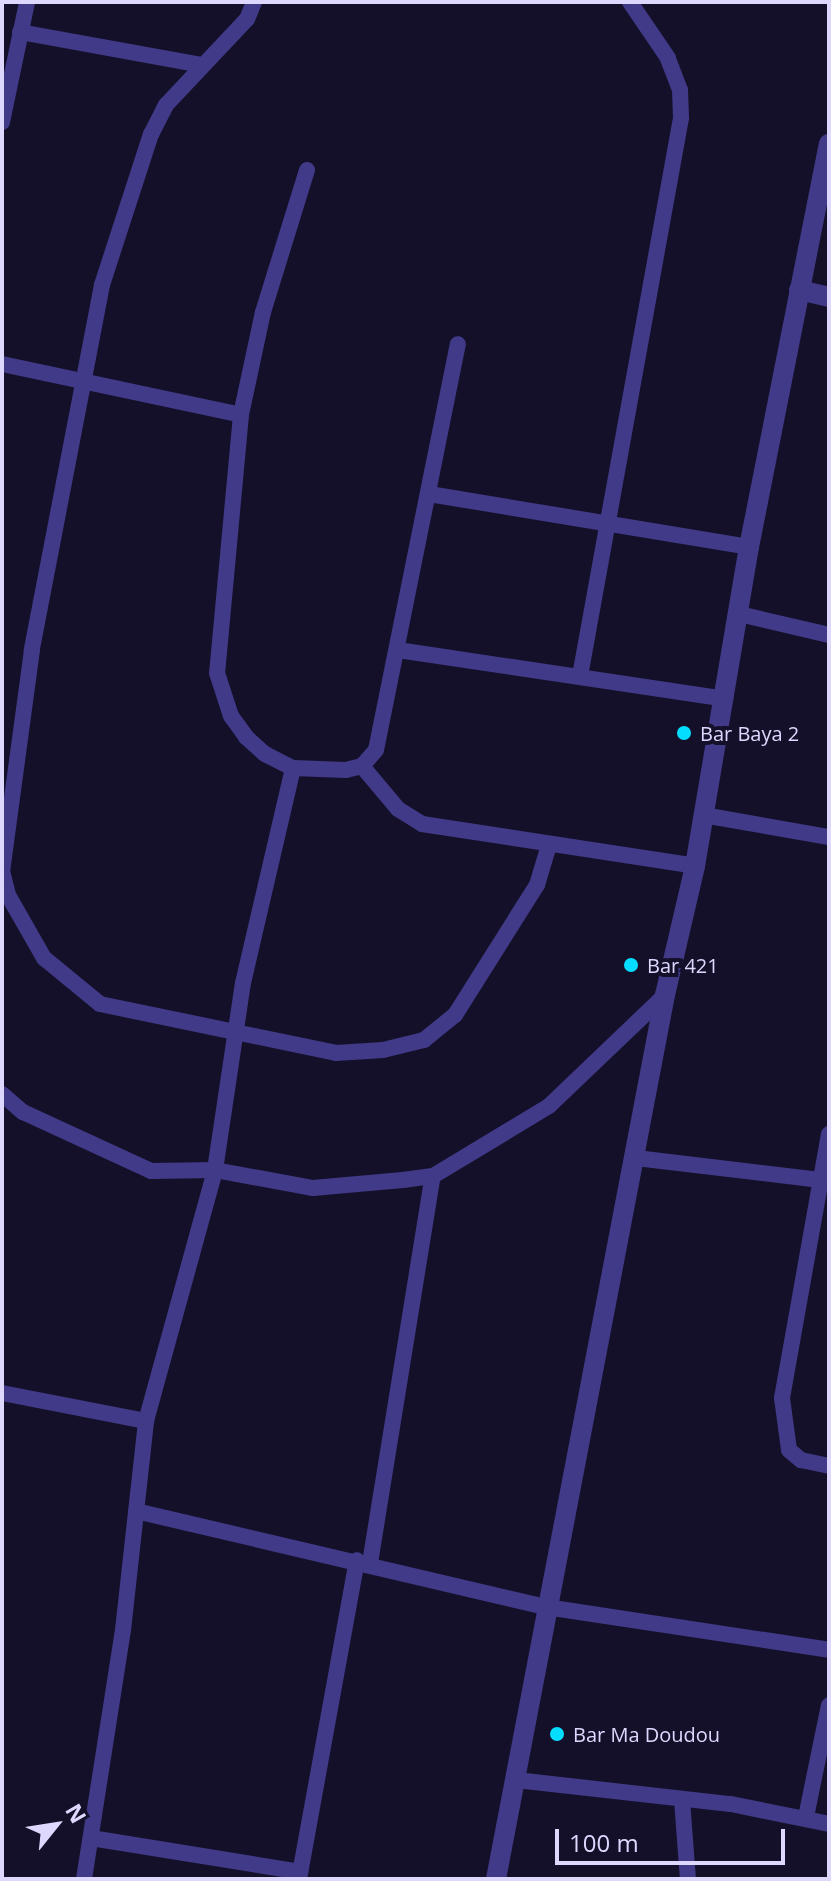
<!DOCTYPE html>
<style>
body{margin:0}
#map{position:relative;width:831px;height:1881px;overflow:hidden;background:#151029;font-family:"Open Sans",sans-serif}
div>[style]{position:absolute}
.minor>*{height:16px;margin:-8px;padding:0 8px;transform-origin:8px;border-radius:8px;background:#403a89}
.tertiary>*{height:20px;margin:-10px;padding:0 10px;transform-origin:10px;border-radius:10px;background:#403a89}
.dots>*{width:22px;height:22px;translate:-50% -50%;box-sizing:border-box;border:4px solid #151029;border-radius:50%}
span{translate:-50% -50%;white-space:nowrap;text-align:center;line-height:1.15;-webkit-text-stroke:8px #151029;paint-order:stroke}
.poi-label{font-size:20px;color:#ded8ff}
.left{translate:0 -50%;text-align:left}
.frame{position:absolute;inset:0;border:4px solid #ded8ff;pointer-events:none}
.north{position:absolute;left:16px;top:1785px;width:80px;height:80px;-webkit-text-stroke:6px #151029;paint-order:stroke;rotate:60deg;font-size:22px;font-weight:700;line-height:32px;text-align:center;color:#ded8ff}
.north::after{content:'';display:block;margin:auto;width:28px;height:36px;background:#ded8ff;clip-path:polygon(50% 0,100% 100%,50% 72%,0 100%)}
.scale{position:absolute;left:555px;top:1829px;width:230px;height:36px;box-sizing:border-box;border:4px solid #ded8ff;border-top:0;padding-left:10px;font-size:24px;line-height:28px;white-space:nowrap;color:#ded8ff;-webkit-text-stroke:6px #151029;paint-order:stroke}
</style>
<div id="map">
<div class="minor">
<i style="left:254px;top:2px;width:18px;rotate:112deg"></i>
<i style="left:247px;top:19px;width:118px;rotate:133.3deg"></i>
<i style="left:166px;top:105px;width:33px;rotate:117deg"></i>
<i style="left:151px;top:134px;width:159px;rotate:108deg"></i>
<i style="left:102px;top:285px;width:372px;rotate:100.9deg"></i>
<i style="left:32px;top:650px;width:223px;rotate:97.7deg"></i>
<i style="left:2px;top:871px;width:25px;rotate:76deg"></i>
<i style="left:8px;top:895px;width:73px;rotate:60.3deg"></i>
<i style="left:44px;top:958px;width:72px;rotate:39.4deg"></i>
<i style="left:100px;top:1004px;width:241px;rotate:11.7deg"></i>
<i style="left:336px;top:1053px;width:47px;rotate:-3.7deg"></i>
<i style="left:383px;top:1050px;width:42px;rotate:-13.7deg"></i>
<i style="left:424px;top:1040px;width:40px;rotate:-39deg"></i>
<i style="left:455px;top:1015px;width:154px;rotate:-57.8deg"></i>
<i style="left:537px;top:885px;width:42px;rotate:-73.3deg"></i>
<i style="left:20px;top:32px;width:184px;rotate:10.3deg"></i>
<i style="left:2px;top:122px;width:123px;rotate:-78.2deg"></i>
<i style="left:307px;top:170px;width:149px;rotate:107.2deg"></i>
<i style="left:263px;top:312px;width:105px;rotate:102.1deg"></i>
<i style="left:241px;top:415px;width:259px;rotate:95.3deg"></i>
<i style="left:217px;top:673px;width:45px;rotate:72deg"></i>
<i style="left:231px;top:716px;width:26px;rotate:54deg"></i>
<i style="left:246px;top:737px;width:25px;rotate:42deg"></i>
<i style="left:265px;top:754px;width:31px;rotate:27deg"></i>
<i style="left:293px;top:768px;width:53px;rotate:2.2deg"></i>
<i style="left:346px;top:770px;width:16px;rotate:-14deg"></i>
<i style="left:362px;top:766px;width:21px;rotate:-49deg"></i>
<i style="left:376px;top:750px;width:414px;rotate:-78.6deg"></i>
<i style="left:2px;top:364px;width:244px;rotate:12deg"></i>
<i style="left:429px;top:494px;width:324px;rotate:9.4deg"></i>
<i style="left:739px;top:614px;width:92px;rotate:13.1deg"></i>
<i style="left:398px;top:650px;width:331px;rotate:8.5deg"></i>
<i style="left:580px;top:676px;width:567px;rotate:-79.74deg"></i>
<i style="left:681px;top:118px;width:28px;rotate:-92deg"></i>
<i style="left:680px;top:90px;width:34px;rotate:-111deg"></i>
<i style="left:668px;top:58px;width:68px;rotate:-124.2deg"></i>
<i style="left:362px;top:766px;width:56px;rotate:50.1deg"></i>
<i style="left:398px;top:809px;width:28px;rotate:32deg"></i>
<i style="left:422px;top:824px;width:276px;rotate:8.7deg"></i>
<i style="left:703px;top:815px;width:128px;rotate:9.9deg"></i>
<i style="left:2px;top:1094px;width:28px;rotate:41deg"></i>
<i style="left:23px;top:1112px;width:141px;rotate:24.7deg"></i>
<i style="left:151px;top:1171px;width:64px;rotate:-0.9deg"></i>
<i style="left:215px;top:1170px;width:100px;rotate:10.4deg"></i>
<i style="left:313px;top:1188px;width:90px;rotate:-5.1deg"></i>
<i style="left:403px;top:1180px;width:30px;rotate:-8deg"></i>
<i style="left:433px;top:1176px;width:135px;rotate:-31.1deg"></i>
<i style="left:549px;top:1106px;width:161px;rotate:-43.7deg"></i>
<i style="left:829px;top:1134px;width:268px;rotate:100.1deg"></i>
<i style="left:782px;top:1398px;width:52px;rotate:82.3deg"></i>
<i style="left:789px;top:1450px;width:16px;rotate:40deg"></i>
<i style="left:801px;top:1460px;width:29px;rotate:12deg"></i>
<i style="left:636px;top:1158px;width:194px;rotate:6.8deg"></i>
<i style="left:2px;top:1393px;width:147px;rotate:11deg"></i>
<i style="left:136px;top:1511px;width:421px;rotate:13.2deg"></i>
<i style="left:546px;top:1607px;width:286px;rotate:8.6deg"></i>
<i style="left:370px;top:1563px;width:392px;rotate:-80.8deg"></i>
<i style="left:516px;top:1780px;width:216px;rotate:6.4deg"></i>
<i style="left:731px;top:1804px;width:100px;rotate:11.5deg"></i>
<i style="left:682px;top:1800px;width:79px;rotate:85.7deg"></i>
<i style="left:806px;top:1817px;width:114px;rotate:-78.4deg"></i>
<i style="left:91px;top:1838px;width:212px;rotate:9.2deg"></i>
<i style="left:84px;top:1879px;width:252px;rotate:-81.1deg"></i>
<i style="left:123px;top:1630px;width:210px;rotate:-83.7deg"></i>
<i style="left:146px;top:1421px;width:260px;rotate:-74.6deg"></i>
<i style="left:215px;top:1170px;width:189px;rotate:-81.5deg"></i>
<i style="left:243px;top:983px;width:221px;rotate:-76.9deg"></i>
<i style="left:299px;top:1879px;width:324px;rotate:-79.7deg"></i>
</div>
<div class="tertiary">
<i style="left:799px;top:290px;width:31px;rotate:13deg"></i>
<i style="left:496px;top:1879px;width:900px;rotate:-79.18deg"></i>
<i style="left:665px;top:995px;width:132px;rotate:-76.9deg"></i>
<i style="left:695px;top:866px;width:324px;rotate:-80.4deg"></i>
<i style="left:749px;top:547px;width:411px;rotate:-78.8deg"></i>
</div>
<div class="dots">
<i style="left:684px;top:733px;background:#04ddff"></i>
<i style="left:631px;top:965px;background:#04ddff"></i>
<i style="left:557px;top:1734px;background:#04ddff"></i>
</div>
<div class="poi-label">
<span class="left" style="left:700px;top:733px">Bar Baya 2</span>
<span class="left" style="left:647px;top:965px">Bar 421</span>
<span class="left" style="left:573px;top:1734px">Bar Ma Doudou</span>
</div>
<div class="frame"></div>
<div class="north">N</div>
<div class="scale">100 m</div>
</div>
